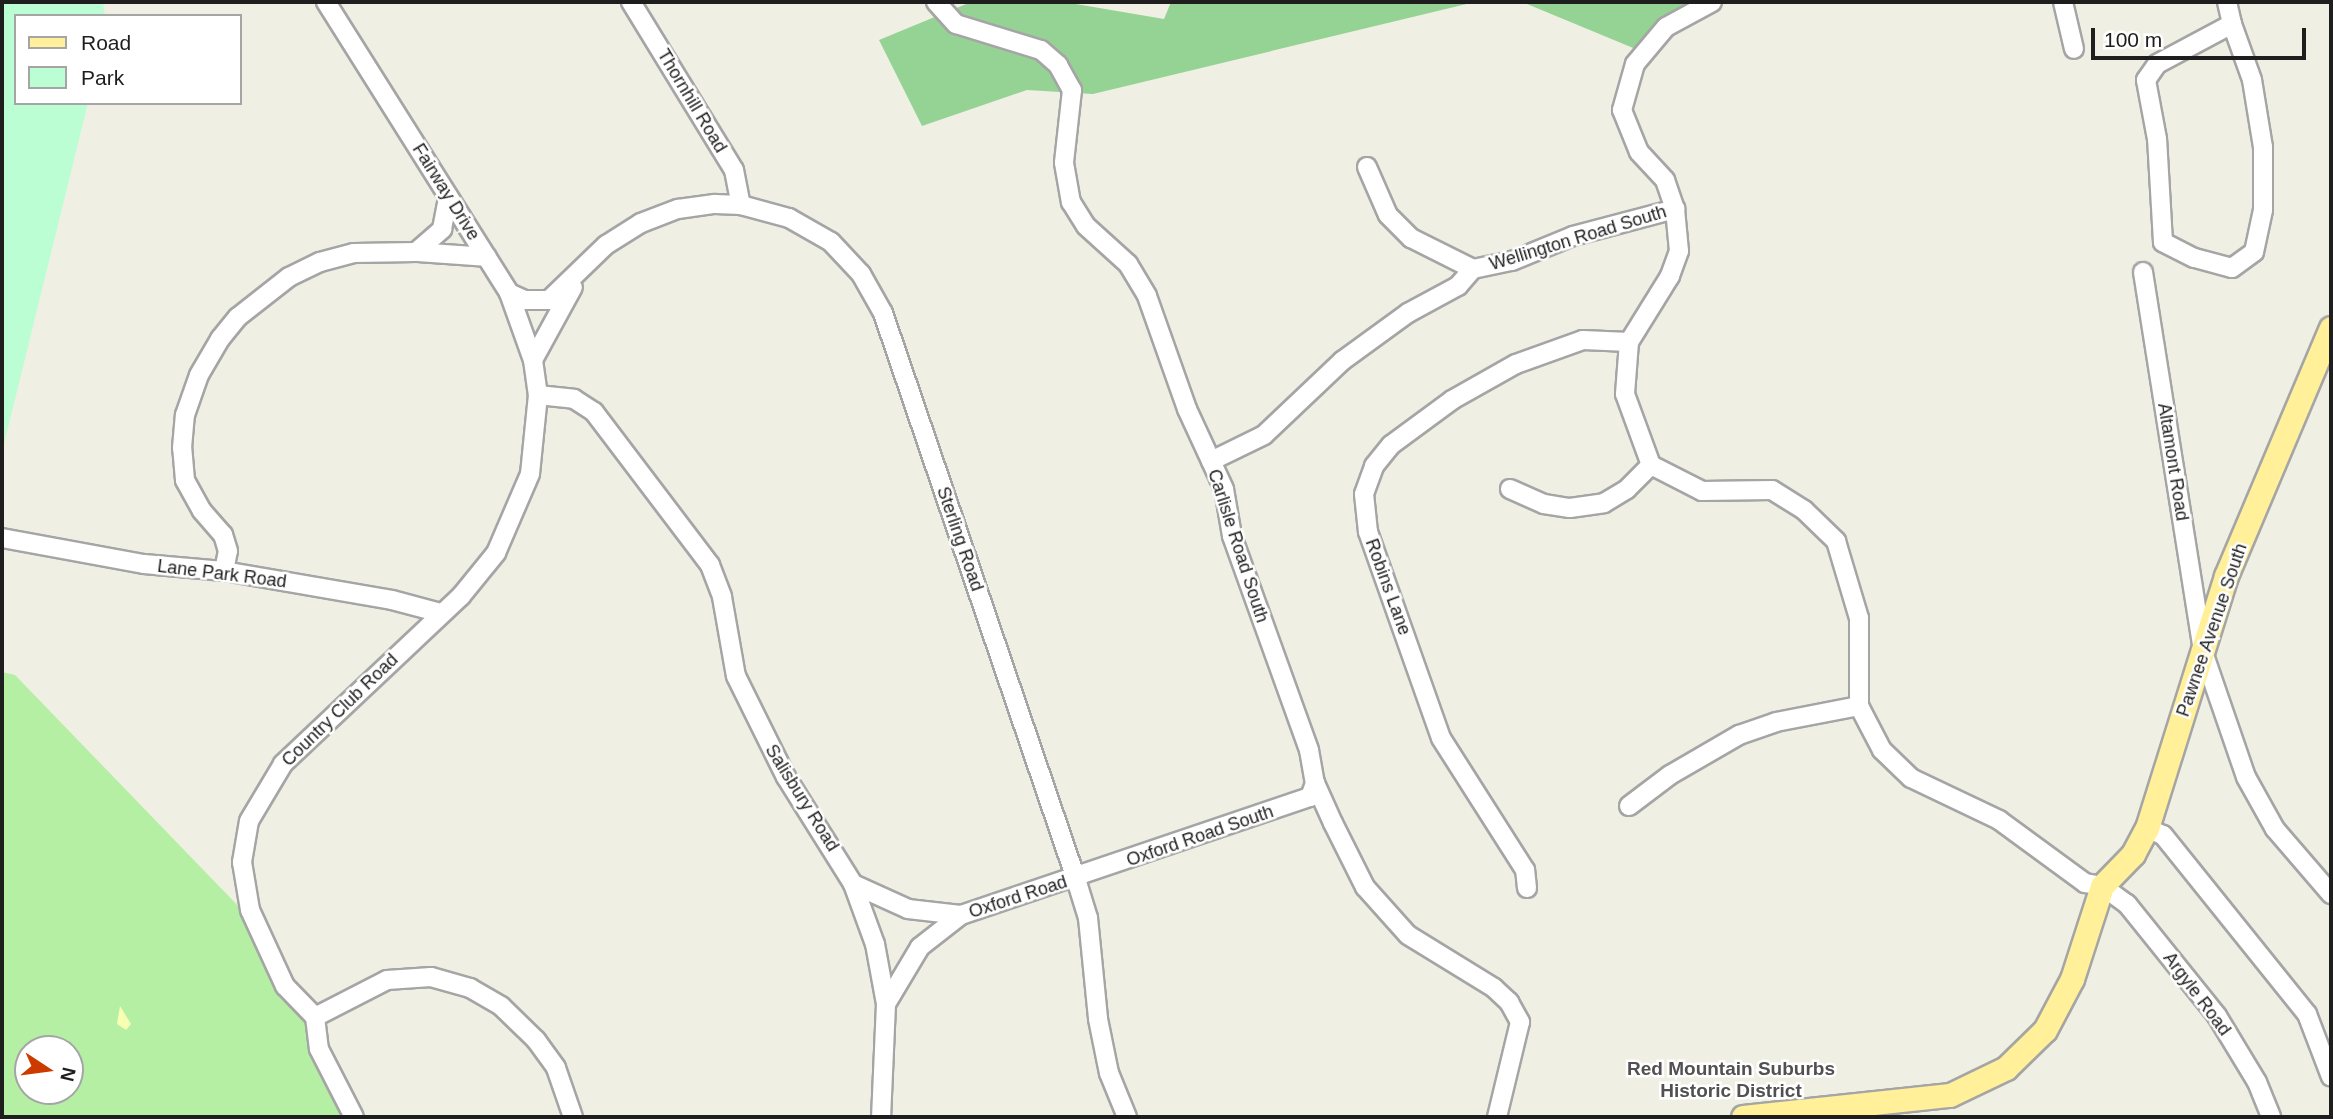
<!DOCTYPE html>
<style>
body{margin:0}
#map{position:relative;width:2333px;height:1119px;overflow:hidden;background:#f0efe3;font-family:Arial,sans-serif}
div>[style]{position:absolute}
.grass>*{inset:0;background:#b4efa4}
.forest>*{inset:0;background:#95d394}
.sand>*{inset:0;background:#f9ffb2}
.park>*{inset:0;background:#bcfed4}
.roads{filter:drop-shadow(2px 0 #a5a5a5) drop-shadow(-2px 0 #a5a5a5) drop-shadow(0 2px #a5a5a5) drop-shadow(0 -2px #a5a5a5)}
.minor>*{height:18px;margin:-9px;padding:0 9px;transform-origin:9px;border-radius:9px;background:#fff}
.major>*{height:23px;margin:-11.5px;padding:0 11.5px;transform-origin:11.5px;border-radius:11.5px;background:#fff099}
span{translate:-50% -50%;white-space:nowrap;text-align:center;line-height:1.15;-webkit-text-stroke:5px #fff;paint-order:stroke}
.street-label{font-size:18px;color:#1e1e1e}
.neighbourhood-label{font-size:19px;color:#515151;font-weight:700}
.frame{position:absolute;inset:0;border:4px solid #1e1e1e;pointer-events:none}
.legend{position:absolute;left:14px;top:14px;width:228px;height:91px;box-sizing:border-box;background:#fff;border:2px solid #a5a5a5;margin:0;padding:9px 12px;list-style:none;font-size:21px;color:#1e1e1e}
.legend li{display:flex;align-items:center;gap:14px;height:35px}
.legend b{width:35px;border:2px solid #a5a5a5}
.north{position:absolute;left:14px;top:1035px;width:70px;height:70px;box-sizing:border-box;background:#fff;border:2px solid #a5a5a5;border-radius:50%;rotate:103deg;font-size:19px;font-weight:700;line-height:28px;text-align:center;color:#1e1e1e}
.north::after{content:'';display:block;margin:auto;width:24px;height:32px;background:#cc3a00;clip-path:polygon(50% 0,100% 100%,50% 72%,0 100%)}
.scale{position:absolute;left:2091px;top:28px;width:215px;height:32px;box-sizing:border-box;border:4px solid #1e1e1e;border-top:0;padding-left:9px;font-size:21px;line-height:24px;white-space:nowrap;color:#1e1e1e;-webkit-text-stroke:5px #fff;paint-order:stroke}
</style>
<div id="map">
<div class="grass">
<i style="clip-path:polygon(evenodd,2px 672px,15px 675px,244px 912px,309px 1020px,347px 1117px,2px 1117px,2px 672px,28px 1049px,70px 1049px,70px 1091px,28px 1091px,28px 1049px)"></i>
</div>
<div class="forest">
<i style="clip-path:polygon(971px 2px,1064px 2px,1164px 19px,1171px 2px,1475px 2px,1093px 94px,1027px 90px,922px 126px,879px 40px)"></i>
<i style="clip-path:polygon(1522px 2px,1704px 2px,1665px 17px,1638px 50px)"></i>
</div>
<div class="sand">
<i style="clip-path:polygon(120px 1006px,131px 1024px,126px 1030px,117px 1024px)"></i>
</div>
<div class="park">
<i style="clip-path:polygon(2px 2px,103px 2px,105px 16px,16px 16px,16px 103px,88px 103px,2px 452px)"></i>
</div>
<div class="roads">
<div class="minor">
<i style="left:326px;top:2px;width:344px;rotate:57.8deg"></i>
<i style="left:509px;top:293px;width:71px;rotate:70.3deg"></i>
<i style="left:533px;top:360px;width:35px;rotate:82deg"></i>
<i style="left:538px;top:395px;width:79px;rotate:95.8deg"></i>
<i style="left:530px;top:474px;width:86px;rotate:113.3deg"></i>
<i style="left:496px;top:553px;width:55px;rotate:129.1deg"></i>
<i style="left:461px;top:596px;width:245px;rotate:136.7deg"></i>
<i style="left:283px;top:764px;width:66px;rotate:120.8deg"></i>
<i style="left:249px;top:821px;width:42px;rotate:99.7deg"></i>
<i style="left:242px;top:862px;width:49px;rotate:80.5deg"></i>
<i style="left:250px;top:910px;width:84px;rotate:65.3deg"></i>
<i style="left:285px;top:986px;width:43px;rotate:45.9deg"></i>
<i style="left:315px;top:1017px;width:32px;rotate:83deg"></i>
<i style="left:319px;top:1049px;width:76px;rotate:62.8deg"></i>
<i style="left:631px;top:2px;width:197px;rotate:58.5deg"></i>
<i style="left:734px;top:170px;width:36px;rotate:79deg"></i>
<i style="left:936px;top:2px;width:30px;rotate:48deg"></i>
<i style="left:956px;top:24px;width:89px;rotate:17deg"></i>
<i style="left:1041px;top:50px;width:23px;rotate:41deg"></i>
<i style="left:1058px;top:65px;width:29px;rotate:61deg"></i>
<i style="left:1072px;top:90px;width:73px;rotate:96.3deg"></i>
<i style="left:1064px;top:163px;width:40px;rotate:80deg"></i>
<i style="left:1071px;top:202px;width:28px;rotate:58deg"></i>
<i style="left:1086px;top:226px;width:57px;rotate:42.1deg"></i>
<i style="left:1128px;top:264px;width:37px;rotate:59deg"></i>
<i style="left:1147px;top:296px;width:120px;rotate:70.5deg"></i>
<i style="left:1187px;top:409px;width:88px;rotate:65.2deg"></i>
<i style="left:1224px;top:489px;width:48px;rotate:80.3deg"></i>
<i style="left:1232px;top:536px;width:227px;rotate:70.2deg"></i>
<i style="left:1309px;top:750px;width:34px;rotate:80deg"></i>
<i style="left:1315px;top:783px;width:44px;rotate:65.8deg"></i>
<i style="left:1333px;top:823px;width:72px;rotate:63.4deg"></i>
<i style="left:1365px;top:887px;width:64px;rotate:48.1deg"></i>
<i style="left:1408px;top:935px;width:101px;rotate:31.6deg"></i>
<i style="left:1494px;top:988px;width:21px;rotate:43deg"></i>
<i style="left:1509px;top:1002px;width:23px;rotate:61deg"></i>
<i style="left:1520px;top:1022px;width:98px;rotate:103.6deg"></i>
<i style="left:1712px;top:2px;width:52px;rotate:151.5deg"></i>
<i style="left:1666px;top:27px;width:48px;rotate:130deg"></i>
<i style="left:1635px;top:64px;width:48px;rotate:105.8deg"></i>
<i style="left:1622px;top:110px;width:45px;rotate:68deg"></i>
<i style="left:1639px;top:152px;width:38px;rotate:47deg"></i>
<i style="left:1665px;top:180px;width:31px;rotate:71deg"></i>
<i style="left:1675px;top:209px;width:42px;rotate:84.6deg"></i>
<i style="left:1679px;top:251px;width:27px;rotate:110deg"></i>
<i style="left:1670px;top:276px;width:78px;rotate:121.8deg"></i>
<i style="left:1629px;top:342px;width:52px;rotate:94.4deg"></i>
<i style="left:1625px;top:394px;width:76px;rotate:69.9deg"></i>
<i style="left:1651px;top:465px;width:57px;rotate:27deg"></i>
<i style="left:1702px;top:491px;width:70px;rotate:-0.8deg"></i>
<i style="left:1772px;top:490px;width:38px;rotate:32deg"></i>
<i style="left:1804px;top:510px;width:45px;rotate:44.1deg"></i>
<i style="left:1836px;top:541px;width:80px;rotate:73.4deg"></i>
<i style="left:1859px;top:618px;width:88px;rotate:90deg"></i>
<i style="left:1859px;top:706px;width:50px;rotate:62.4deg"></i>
<i style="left:1882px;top:750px;width:40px;rotate:44deg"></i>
<i style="left:1911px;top:778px;width:98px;rotate:25.5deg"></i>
<i style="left:1999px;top:820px;width:107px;rotate:36.2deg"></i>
<i style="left:2085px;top:883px;width:17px;rotate:10deg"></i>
<i style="left:2102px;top:886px;width:31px;rotate:36deg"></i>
<i style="left:2127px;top:904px;width:144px;rotate:51.2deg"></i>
<i style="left:2217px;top:1016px;width:77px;rotate:58.8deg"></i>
<i style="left:2257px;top:1082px;width:38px;rotate:68deg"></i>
<i style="left:2063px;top:2px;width:48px;rotate:76.8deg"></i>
<i style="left:2227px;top:2px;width:23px;rotate:77deg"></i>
<i style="left:2232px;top:24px;width:59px;rotate:70.3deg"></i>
<i style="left:2252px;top:80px;width:68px;rotate:80.7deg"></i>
<i style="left:2263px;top:147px;width:63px;rotate:90deg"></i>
<i style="left:2263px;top:210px;width:43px;rotate:102.1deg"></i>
<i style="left:2254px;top:252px;width:27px;rotate:144deg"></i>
<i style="left:2232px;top:268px;width:39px;rotate:-165deg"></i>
<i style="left:2194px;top:258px;width:35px;rotate:-153deg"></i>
<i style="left:2163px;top:242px;width:103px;rotate:-93.3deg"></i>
<i style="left:2157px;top:139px;width:60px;rotate:-100.6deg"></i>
<i style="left:2146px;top:80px;width:19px;rotate:-55deg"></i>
<i style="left:2157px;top:64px;width:85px;rotate:-28.1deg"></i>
<i style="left:1367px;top:167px;width:52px;rotate:66.4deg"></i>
<i style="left:1388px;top:215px;width:33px;rotate:45deg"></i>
<i style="left:1411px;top:238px;width:69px;rotate:26.6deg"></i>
<i style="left:416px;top:252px;width:35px;rotate:-41deg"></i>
<i style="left:442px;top:229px;width:33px;rotate:-79deg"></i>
<i style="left:2143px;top:272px;width:385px;rotate:81deg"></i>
<i style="left:2203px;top:652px;width:132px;rotate:71deg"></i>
<i style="left:2246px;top:777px;width:60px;rotate:60.9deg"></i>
<i style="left:2275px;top:829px;width:86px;rotate:49.3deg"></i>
<i style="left:509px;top:293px;width:17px;rotate:24deg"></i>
<i style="left:525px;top:300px;width:24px"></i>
<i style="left:549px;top:300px;width:79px;rotate:-44deg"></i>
<i style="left:606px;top:245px;width:41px;rotate:-32.2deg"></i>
<i style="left:641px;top:223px;width:40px;rotate:-21deg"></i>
<i style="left:678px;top:209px;width:37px;rotate:-8deg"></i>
<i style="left:715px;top:204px;width:26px;rotate:2deg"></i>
<i style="left:741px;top:205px;width:50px;rotate:15.2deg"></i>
<i style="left:789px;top:218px;width:48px;rotate:29.7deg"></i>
<i style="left:831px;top:242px;width:44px;rotate:46.8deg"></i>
<i style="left:861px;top:274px;width:45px;rotate:60.6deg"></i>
<i style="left:883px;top:313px;width:598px;rotate:71.17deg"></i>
<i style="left:1076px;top:879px;width:41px;rotate:72.9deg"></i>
<i style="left:1088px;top:918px;width:101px;rotate:84.3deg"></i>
<i style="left:1098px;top:1019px;width:55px;rotate:78.5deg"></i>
<i style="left:1109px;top:1073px;width:48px;rotate:67.8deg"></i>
<i style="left:533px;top:360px;width:83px;rotate:-61.3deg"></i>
<i style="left:538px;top:395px;width:36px;rotate:6deg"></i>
<i style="left:574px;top:399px;width:24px;rotate:33deg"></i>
<i style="left:594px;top:412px;width:192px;rotate:52.8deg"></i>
<i style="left:710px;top:565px;width:34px;rotate:69deg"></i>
<i style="left:722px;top:597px;width:80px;rotate:80deg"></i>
<i style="left:736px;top:676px;width:113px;rotate:63.7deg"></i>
<i style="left:786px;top:777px;width:126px;rotate:57.9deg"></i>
<i style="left:853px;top:884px;width:64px;rotate:69.9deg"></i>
<i style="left:875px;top:944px;width:61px;rotate:79.6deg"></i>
<i style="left:886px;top:1004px;width:113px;rotate:92.5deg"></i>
<i style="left:1211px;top:461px;width:59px;rotate:-26.1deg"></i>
<i style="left:1264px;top:435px;width:108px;rotate:-43.5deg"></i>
<i style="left:1342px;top:361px;width:82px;rotate:-36deg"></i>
<i style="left:1408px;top:313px;width:57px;rotate:-28.4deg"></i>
<i style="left:1458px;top:286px;width:23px;rotate:-49deg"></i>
<i style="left:1473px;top:269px;width:40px;rotate:-12deg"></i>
<i style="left:1512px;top:261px;width:66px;rotate:-22.3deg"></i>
<i style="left:1573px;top:236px;width:106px;rotate:-14.8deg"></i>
<i style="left:1510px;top:489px;width:37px;rotate:24deg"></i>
<i style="left:1544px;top:504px;width:26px;rotate:9deg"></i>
<i style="left:1570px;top:508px;width:34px;rotate:-8deg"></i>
<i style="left:1604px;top:503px;width:27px;rotate:-31deg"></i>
<i style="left:1627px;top:489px;width:34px;rotate:-45deg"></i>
<i style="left:2px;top:538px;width:144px;rotate:10.4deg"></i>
<i style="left:144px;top:564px;width:80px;rotate:5deg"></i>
<i style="left:224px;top:571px;width:170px;rotate:9.8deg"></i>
<i style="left:392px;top:600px;width:51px;rotate:14.9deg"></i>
<i style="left:224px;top:571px;width:20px;rotate:-79deg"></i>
<i style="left:228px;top:551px;width:17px;rotate:-107deg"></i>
<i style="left:223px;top:535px;width:32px;rotate:-131deg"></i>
<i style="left:202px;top:511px;width:35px;rotate:-119deg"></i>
<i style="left:185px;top:480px;width:32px;rotate:-95deg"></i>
<i style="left:182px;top:448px;width:33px;rotate:-85deg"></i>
<i style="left:185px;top:415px;width:42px;rotate:-70.7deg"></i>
<i style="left:199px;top:375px;width:42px;rotate:-59.7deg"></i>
<i style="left:220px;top:339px;width:28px;rotate:-51deg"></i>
<i style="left:238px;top:317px;width:65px;rotate:-38.1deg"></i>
<i style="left:289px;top:277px;width:34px;rotate:-26deg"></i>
<i style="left:320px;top:262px;width:35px;rotate:-15deg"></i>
<i style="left:354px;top:253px;width:62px;rotate:-0.9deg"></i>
<i style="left:416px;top:252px;width:71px;rotate:4deg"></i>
<i style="left:1629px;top:806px;width:51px;rotate:-37.1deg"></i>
<i style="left:1670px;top:775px;width:80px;rotate:-30.1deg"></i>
<i style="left:1739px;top:735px;width:39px;rotate:-19deg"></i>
<i style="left:1776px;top:722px;width:85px;rotate:-10.9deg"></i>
<i style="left:2147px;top:828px;width:17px;rotate:24deg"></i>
<i style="left:2163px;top:835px;width:230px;rotate:51.2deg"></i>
<i style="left:2307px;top:1014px;width:67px;rotate:69.1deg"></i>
<i style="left:853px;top:884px;width:60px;rotate:24.4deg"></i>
<i style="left:908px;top:909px;width:53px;rotate:6.5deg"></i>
<i style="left:1527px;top:888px;width:18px;rotate:-96deg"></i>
<i style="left:1525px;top:870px;width:156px;rotate:-122.5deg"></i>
<i style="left:1441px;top:738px;width:219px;rotate:-109.5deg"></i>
<i style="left:1368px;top:532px;width:38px;rotate:-96deg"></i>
<i style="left:1364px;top:494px;width:30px;rotate:-70deg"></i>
<i style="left:1374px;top:466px;width:27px;rotate:-51deg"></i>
<i style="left:1391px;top:445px;width:76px;rotate:-36.4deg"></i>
<i style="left:1452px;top:400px;width:73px;rotate:-29.4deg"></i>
<i style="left:1516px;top:364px;width:71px;rotate:-19.7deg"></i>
<i style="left:1583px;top:340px;width:46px;rotate:2.5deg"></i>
<i style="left:886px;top:1004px;width:66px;rotate:-59.2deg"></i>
<i style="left:920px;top:947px;width:52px;rotate:-38deg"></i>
<i style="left:961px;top:915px;width:368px;rotate:-18.7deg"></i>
<i style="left:1310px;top:797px;width:15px;rotate:-70deg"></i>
<i style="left:315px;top:1017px;width:81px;rotate:-27.2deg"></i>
<i style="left:387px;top:980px;width:44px;rotate:-3.9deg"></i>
<i style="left:431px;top:977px;width:41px;rotate:15.8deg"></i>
<i style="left:470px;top:988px;width:36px;rotate:30deg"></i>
<i style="left:501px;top:1006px;width:49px;rotate:44.2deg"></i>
<i style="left:536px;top:1040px;width:34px;rotate:54deg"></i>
<i style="left:556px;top:1068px;width:52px;rotate:70.9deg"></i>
</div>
<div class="major">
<i style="left:1743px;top:1117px;width:208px;rotate:-6.1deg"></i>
<i style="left:1950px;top:1095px;width:62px;rotate:-25.7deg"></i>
<i style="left:2006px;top:1068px;width:54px;rotate:-44.3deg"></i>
<i style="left:2045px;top:1030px;width:58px;rotate:-62.1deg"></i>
<i style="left:2072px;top:979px;width:98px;rotate:-72.1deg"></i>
<i style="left:2102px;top:886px;width:45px;rotate:-45.9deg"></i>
<i style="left:2133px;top:854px;width:30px;rotate:-62deg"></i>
<i style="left:2147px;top:828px;width:264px;rotate:-72.6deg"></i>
<i style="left:2226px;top:576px;width:269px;rotate:-67.1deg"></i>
</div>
</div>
<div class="street-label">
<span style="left:692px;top:101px;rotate:59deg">Thornhill Road</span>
<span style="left:446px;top:192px;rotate:58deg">Fairway Drive</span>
<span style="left:1578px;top:238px;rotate:-17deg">Wellington Road South</span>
<span style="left:2173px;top:462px;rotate:81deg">Altamont Road</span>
<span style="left:960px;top:539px;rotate:71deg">Sterling Road</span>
<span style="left:1238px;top:546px;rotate:72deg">Carlisle Road South</span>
<span style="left:222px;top:574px;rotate:7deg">Lane Park Road</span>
<span style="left:1388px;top:587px;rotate:70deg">Robins Lane</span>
<span style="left:2212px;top:630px;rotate:-71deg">Pawnee Avenue South</span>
<span style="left:340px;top:710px;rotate:-44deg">Country Club Road</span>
<span style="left:802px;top:798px;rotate:58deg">Salisbury Road</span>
<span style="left:1200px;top:836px;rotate:-19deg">Oxford Road South</span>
<span style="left:1018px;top:897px;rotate:-18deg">Oxford Road</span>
<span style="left:2197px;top:994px;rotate:53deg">Argyle Road</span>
</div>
<div class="neighbourhood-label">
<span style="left:1731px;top:1080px">Red Mountain Suburbs<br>Historic District</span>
</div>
<div class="frame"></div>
<ul class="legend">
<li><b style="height:9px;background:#fff099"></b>Road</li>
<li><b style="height:19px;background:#bcfed4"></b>Park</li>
</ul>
<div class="north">N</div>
<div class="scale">100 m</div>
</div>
